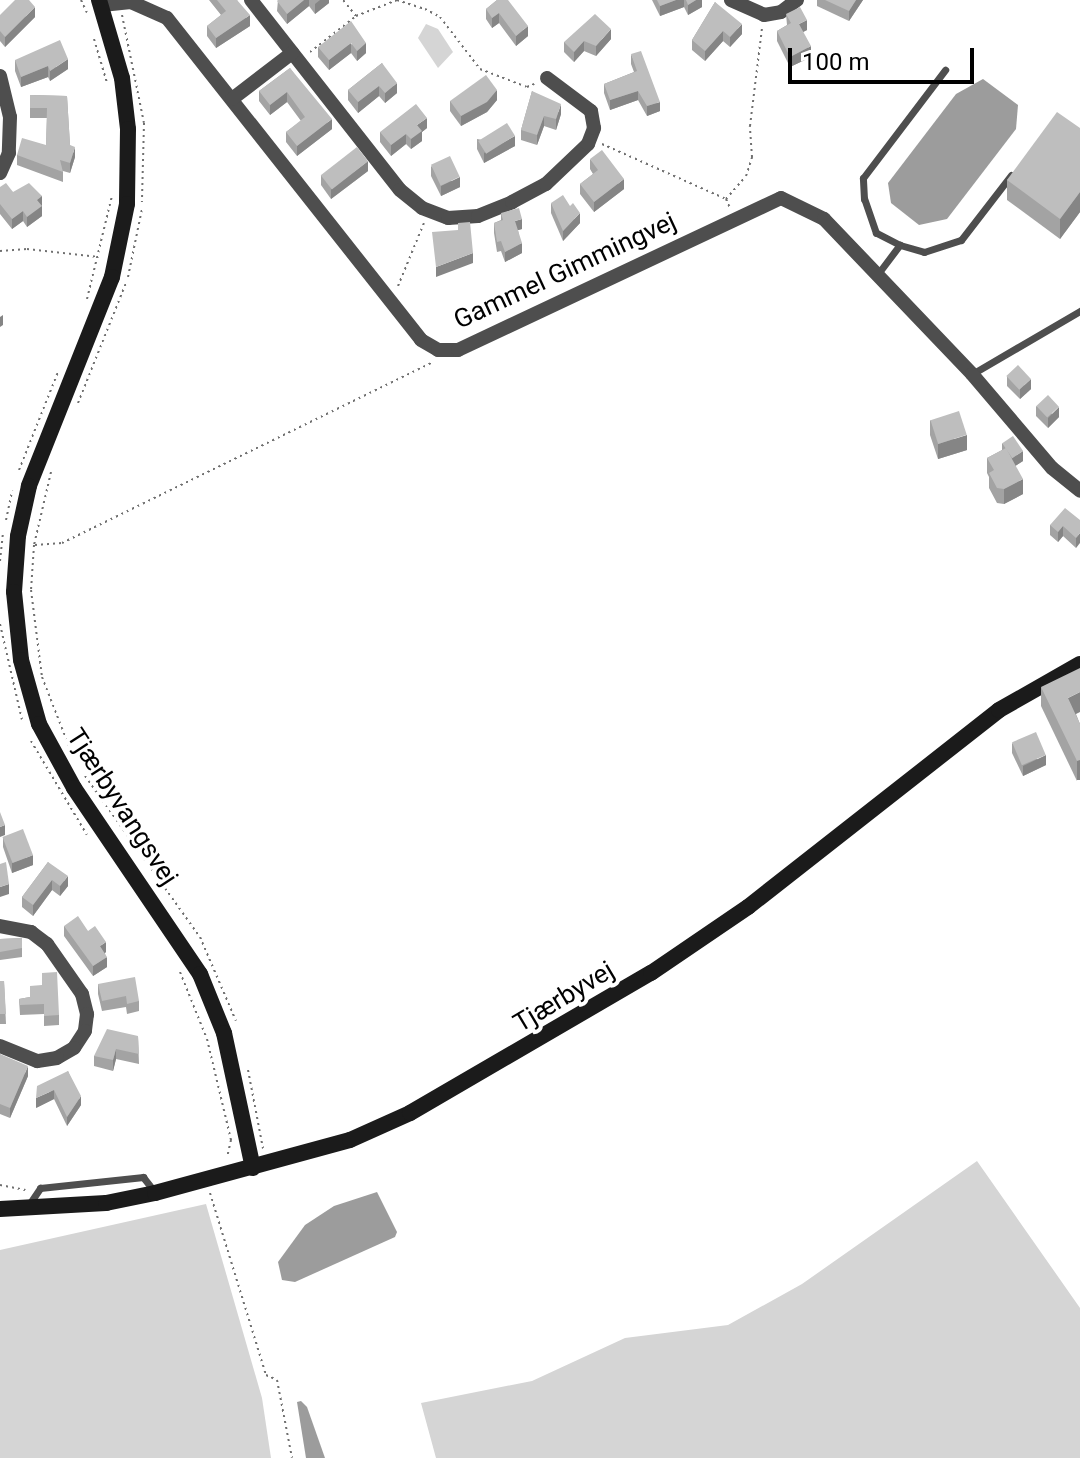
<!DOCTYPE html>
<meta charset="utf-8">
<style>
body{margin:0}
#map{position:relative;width:1080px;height:1458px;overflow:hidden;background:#fff;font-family:Roboto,sans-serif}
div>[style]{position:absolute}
.green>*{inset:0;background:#d5d5d5}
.water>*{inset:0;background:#9c9c9c}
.path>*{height:2px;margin-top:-1px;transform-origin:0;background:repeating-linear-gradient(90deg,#707070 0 2px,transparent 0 6px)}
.lane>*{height:7px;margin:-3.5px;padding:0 3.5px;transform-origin:3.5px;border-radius:3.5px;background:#4e4e4e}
.street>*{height:14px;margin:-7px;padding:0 7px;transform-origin:7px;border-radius:7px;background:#4e4e4e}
.secondary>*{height:16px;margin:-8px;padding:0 8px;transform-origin:8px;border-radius:8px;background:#1b1b1b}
.wall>*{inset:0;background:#a3a3a3}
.shaded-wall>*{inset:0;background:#858585;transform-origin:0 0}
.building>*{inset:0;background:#bebebe;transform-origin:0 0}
span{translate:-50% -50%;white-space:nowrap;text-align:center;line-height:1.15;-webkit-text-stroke:8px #fff;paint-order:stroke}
.street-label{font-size:26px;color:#000}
.scale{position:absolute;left:788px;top:48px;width:186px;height:36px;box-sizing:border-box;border:4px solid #000;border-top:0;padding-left:10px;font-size:24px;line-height:28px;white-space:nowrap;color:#000;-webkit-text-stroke:6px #fff;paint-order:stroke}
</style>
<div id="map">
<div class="green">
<i style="clip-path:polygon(426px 24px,438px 29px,453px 52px,438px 68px,418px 38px)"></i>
<i style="clip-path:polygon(977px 1161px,1080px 1308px,1080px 1458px,436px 1458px,421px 1403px,532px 1381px,625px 1338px,728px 1325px,802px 1284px)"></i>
<i style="clip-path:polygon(206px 1204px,262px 1398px,271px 1458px,0 1458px,0 1250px)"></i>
</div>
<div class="water">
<i style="clip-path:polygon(983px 79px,1018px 105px,1016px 129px,947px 219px,919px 225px,891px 203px,888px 183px,956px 94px)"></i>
<i style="clip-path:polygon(377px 1192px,397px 1232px,395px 1237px,295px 1282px,282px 1280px,278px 1262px,305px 1225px,334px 1206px)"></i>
<i style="clip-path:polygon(301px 1401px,307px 1407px,325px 1458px,306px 1458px,297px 1402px)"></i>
</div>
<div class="path">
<i style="left:81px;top:0;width:14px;rotate:65deg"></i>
<i style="left:122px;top:15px;width:110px;rotate:78.5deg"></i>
<i style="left:144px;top:123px;width:79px;rotate:91.5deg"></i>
<i style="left:356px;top:16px;width:44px;rotate:-21.3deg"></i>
<i style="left:397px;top:0;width:29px;rotate:18deg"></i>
<i style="left:425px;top:9px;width:17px;rotate:28deg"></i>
<i style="left:440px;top:17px;width:66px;rotate:52.4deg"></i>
<i style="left:480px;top:69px;width:50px;rotate:21deg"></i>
<i style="left:527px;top:87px;width:8px;rotate:-23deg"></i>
<i style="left:94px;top:39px;width:46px;rotate:73.5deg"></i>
<i style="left:310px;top:52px;width:58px;rotate:-38deg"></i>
<i style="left:356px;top:16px;width:21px;rotate:-129deg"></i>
<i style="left:602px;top:144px;width:136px;rotate:23.9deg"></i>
<i style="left:726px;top:199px;width:10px;rotate:66deg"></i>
<i style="left:726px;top:199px;width:30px;rotate:-49deg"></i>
<i style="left:746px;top:176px;width:20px;rotate:-72deg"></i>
<i style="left:752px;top:157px;width:31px;rotate:-94deg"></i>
<i style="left:750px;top:126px;width:99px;rotate:-83deg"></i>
<i style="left:0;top:251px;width:27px;rotate:-4deg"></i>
<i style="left:27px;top:249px;width:72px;rotate:6.3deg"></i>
<i style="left:128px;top:277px;width:69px;rotate:-78.4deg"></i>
<i style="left:398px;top:286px;width:68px;rotate:-67.6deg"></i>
<i style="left:87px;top:299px;width:106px;rotate:-76.4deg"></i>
<i style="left:78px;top:403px;width:129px;rotate:-68.2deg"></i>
<i style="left:19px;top:470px;width:105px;rotate:-68.3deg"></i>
<i style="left:51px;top:472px;width:75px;rotate:103.1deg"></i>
<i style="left:34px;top:545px;width:45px;rotate:93.8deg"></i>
<i style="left:31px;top:590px;width:88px;rotate:82.8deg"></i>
<i style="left:42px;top:677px;width:77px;rotate:68.7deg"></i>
<i style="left:6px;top:520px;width:30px;rotate:-78deg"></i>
<i style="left:35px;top:545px;width:27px;rotate:-4deg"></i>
<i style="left:62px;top:543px;width:411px;rotate:-26deg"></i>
<i style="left:0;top:561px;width:27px;rotate:-84deg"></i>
<i style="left:0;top:624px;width:98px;rotate:77.1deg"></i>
<i style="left:31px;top:741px;width:109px;rotate:59.2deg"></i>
<i style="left:85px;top:776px;width:198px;rotate:54.5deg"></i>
<i style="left:200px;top:937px;width:91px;rotate:66.8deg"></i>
<i style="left:180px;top:972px;width:72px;rotate:68.1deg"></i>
<i style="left:207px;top:1039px;width:104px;rotate:76.6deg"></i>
<i style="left:231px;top:1140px;width:17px;rotate:103deg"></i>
<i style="left:248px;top:1070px;width:80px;rotate:79.2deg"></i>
<i style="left:0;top:1185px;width:26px;rotate:11deg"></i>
<i style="left:210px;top:1193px;width:190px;rotate:72.9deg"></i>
<i style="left:266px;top:1375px;width:12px;rotate:24deg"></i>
<i style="left:277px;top:1380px;width:79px;rotate:79.1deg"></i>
</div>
<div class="lane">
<i style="left:900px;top:245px;width:27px;rotate:-153deg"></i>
<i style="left:876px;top:233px;width:36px;rotate:-109deg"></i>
<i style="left:864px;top:199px;width:21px;rotate:-93deg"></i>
<i style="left:863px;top:178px;width:136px;rotate:-52.8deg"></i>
<i style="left:877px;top:275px;width:38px;rotate:-53deg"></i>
<i style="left:900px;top:245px;width:25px;rotate:16deg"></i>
<i style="left:924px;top:252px;width:39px;rotate:-18deg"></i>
<i style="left:961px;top:240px;width:82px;rotate:-52.4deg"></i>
<i style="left:972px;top:374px;width:125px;rotate:-30.3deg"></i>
<i style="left:28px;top:1206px;width:22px;rotate:-56deg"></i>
<i style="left:40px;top:1188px;width:104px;rotate:-6.1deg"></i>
<i style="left:143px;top:1177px;width:18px;rotate:52deg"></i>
</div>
<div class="street">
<i style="left:251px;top:0;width:241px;rotate:51.9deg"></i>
<i style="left:400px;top:190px;width:28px;rotate:39deg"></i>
<i style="left:422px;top:208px;width:28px;rotate:21deg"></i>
<i style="left:448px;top:218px;width:30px;rotate:-4deg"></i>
<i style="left:478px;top:216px;width:37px;rotate:-22deg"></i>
<i style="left:512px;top:202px;width:38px;rotate:-28deg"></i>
<i style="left:546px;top:184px;width:58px;rotate:-43.6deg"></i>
<i style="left:588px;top:144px;width:17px;rotate:-69deg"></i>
<i style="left:594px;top:128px;width:17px;rotate:-100deg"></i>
<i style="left:591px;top:111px;width:55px;rotate:-143.1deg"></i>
<i style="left:731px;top:0;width:36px;rotate:24deg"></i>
<i style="left:764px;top:15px;width:17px;rotate:-10deg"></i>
<i style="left:781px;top:12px;width:20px;rotate:-37deg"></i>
<i style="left:102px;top:5px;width:29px;rotate:-6deg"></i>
<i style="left:131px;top:2px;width:39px;rotate:24deg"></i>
<i style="left:167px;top:18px;width:410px;rotate:51.7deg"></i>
<i style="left:421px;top:340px;width:20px;rotate:30deg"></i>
<i style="left:438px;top:350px;width:20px"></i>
<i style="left:458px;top:350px;width:357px;rotate:-25.2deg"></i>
<i style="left:781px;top:198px;width:48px;rotate:26deg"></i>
<i style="left:824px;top:219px;width:214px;rotate:46.3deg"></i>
<i style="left:972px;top:374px;width:123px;rotate:49.6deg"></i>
<i style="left:1052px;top:468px;width:36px;rotate:39deg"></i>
<i style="left:0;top:76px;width:42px;rotate:76.3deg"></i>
<i style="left:10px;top:117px;width:36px;rotate:92deg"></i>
<i style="left:9px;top:153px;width:22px;rotate:114deg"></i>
<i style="left:232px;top:99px;width:76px;rotate:-37.5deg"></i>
<i style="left:0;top:926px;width:32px;rotate:11deg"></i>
<i style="left:31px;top:932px;width:20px;rotate:37deg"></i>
<i style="left:47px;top:944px;width:61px;rotate:55deg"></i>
<i style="left:82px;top:994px;width:21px;rotate:76deg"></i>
<i style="left:87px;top:1014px;width:17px;rotate:97deg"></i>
<i style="left:85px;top:1031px;width:20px;rotate:123deg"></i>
<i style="left:74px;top:1048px;width:20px;rotate:150deg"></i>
<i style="left:57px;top:1058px;width:20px;rotate:171deg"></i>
<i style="left:37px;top:1061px;width:40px;rotate:-158deg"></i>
</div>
<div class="secondary">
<i style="left:99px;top:0;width:81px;rotate:73.6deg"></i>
<i style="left:122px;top:78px;width:51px;rotate:83.3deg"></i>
<i style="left:128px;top:129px;width:75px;rotate:90.8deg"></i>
<i style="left:127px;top:204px;width:75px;rotate:101.6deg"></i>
<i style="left:112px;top:277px;width:225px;rotate:111.7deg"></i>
<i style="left:29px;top:486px;width:51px;rotate:102.4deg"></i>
<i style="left:18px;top:536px;width:56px;rotate:94.1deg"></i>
<i style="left:14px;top:592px;width:68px;rotate:84.1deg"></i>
<i style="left:21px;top:660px;width:66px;rotate:74.3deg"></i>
<i style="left:39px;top:724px;width:73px;rotate:61.3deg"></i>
<i style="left:74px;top:788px;width:225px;rotate:55.9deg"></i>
<i style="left:200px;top:974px;width:64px;rotate:67.9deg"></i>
<i style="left:224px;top:1033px;width:138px;rotate:77.9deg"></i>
<i style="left:0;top:1209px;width:106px;rotate:-3.2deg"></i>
<i style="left:106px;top:1203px;width:50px;rotate:-11.5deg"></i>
<i style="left:155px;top:1193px;width:202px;rotate:-15.2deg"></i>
<i style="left:350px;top:1140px;width:66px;rotate:-24.2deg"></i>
<i style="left:410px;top:1113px;width:279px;rotate:-30.2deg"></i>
<i style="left:651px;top:973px;width:117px;rotate:-34.2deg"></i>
<i style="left:748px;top:907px;width:319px;rotate:-38.1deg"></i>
<i style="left:999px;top:710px;width:93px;rotate:-29.6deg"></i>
</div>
<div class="wall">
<i style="clip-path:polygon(209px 0,237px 0,250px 26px,216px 48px,207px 36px,207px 26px,221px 15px)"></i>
<i style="clip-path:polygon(278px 0,329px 0,329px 3px,315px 14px,309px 6px,287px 24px,277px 11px)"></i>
<i style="clip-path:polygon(497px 0,528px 36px,516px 46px,499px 23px,492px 28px,486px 19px,486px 9px)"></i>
<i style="clip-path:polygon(652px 0,702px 0,702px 7px,688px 15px,684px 7px,660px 16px)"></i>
<i style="clip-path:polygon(817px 0,863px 0,849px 21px,817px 6px)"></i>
<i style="clip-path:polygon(715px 2px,742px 34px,730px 47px,723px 41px,705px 61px,692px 50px,692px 40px)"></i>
<i style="clip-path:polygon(786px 14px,807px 30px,803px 32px,811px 57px,790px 67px,777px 41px,777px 31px,787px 25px)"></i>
<i style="clip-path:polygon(0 15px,35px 17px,5px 47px,0 41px)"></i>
<i style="clip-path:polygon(611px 39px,596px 56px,584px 51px,574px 62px,564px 52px,564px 42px)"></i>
<i style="clip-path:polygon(366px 43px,366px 53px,357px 61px,351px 53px,329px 70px,318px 57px,318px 47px)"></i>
<i style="clip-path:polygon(631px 54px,660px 111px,647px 116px,638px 100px,610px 110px,604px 93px,604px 84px,634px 72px,631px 64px)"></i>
<i style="clip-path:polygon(15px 60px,68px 69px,50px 81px,48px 77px,21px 87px,15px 71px)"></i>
<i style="clip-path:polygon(382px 63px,397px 93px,385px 103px,379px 96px,358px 113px,348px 100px,348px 90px)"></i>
<i style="clip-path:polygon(290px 68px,332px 129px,297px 156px,286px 142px,286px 132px,301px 121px,287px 102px,270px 115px,259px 101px,259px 91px)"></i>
<i style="clip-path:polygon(532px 91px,561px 114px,556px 130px,544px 126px,537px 145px,521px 140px,521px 130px)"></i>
<i style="clip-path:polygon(30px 95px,67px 96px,70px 145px,75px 157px,70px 173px,63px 171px,63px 182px,17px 165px,17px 155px,46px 145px,47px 118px,30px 118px)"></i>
<i style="clip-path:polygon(497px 100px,487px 112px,461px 126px,450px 111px,450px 101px)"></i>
<i style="clip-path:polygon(427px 128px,422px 132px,422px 141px,411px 149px,406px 144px,391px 156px,380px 142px,380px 132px)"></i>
<i style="clip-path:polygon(1080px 128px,1080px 212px,1060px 239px,1007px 200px,1007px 180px)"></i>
<i style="clip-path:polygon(477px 139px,515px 146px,484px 163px,477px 149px)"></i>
<i style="clip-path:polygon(590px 159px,624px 189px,594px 212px,580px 194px,580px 184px,593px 174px,590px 169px)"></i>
<i style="clip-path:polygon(431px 166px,460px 187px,441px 196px,431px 176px)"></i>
<i style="clip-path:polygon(368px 171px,331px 199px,321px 185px,321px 175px)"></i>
<i style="clip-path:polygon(0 187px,13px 192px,42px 196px,42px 216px,27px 227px,23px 221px,12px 229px,0 214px)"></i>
<i style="clip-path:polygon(551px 203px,580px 223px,563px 241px,551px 213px)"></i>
<i style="clip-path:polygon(501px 213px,522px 229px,518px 230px,522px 253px,505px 262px,501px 251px,497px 252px,494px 233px,494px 223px,501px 220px)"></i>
<i style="clip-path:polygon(1007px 376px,1031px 389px,1020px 399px,1007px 386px)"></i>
<i style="clip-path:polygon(1036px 406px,1059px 417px,1048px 428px,1036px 416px)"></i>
<i style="clip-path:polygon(930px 420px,967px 450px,938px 459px,930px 435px)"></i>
<i style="clip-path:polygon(1002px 443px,1023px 461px,1015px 466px,1023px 494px,1004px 504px,997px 503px,989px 488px,989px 477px,987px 473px,987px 458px,1002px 450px)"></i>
<i style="clip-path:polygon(1080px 520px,1076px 548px,1063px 536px,1058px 542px,1050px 535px,1050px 525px)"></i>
<i style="clip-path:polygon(1041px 687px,1076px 714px,1080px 724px,1077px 781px,1041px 706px)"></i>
<i style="clip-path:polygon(1012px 743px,1046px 765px,1023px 776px,1012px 753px)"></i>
<i style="clip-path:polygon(3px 837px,33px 865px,12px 873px,3px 847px)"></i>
<i style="clip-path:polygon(48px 862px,68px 886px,60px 896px,52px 890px,33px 916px,22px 907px,22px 897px)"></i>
<i style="clip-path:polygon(64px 926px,88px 931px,106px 952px,105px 953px,107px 967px,93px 976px,64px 936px)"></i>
<i style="clip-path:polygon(22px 938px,22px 957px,0 960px,0 939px)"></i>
<i style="clip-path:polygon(0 981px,4px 981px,6px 1024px,0 1024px)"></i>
<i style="clip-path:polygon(98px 984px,139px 1001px,139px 1011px,127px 1014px,126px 1007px,102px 1011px,98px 994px)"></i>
<i style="clip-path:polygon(30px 986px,59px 1015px,59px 1025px,44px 1026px,44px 1014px,20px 1015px,19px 999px,30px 997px)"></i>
<i style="clip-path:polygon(138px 1036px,139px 1064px,116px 1059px,113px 1071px,94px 1066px,94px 1056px)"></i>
<i style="clip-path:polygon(0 1054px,28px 1076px,10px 1118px,0 1114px)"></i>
<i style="clip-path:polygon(68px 1071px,81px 1105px,67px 1126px,54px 1099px,36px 1108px)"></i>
</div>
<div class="shaded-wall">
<i style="clip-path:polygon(304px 0,309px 0,309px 6px,287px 24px,287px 14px)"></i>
<i style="clip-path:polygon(320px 0,329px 0,329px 3px,315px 14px,315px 4px)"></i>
<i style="clip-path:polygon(676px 0,684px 0,684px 7px,660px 16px,660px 6px)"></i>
<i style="clip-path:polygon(696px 0,702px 0,702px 7px,688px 15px,688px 5px)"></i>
<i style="clip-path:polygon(856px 0,863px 0,849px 21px,849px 11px)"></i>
<i style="clip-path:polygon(35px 7px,35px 17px,5px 47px,5px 37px)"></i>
<i style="clip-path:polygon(499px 13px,499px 23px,492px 28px,492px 18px)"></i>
<i style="clip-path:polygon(250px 15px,250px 26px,216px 48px,216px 38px)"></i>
<i style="clip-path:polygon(807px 20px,807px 30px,799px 34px,799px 24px)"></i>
<i style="clip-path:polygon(742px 24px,742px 34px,730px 47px,730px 37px)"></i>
<i style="clip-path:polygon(528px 26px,528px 36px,516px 46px,516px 36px)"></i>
<i style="clip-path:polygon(611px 29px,611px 39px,596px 56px,596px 46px)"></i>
<i style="clip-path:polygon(723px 31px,723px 41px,705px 61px,705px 51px)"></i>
<i style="clip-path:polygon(584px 41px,584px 51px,574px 62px,574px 52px)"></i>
<i style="clip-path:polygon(351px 43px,351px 53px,329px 70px,329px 60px)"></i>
<i style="clip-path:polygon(366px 43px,366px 53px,357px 61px,357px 51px)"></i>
<i style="clip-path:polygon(811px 46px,811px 57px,790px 67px,790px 57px)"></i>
<i style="clip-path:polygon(68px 59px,68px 69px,50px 81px,50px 71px)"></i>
<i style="clip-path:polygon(48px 66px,48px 77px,21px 87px,21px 77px)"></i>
<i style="clip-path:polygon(397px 83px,397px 93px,385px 103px,385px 93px)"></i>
<i style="clip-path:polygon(379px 86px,379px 96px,358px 113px,358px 102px)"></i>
<i style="clip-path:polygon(497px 90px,497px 100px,487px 112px,461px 126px,461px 116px)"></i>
<i style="clip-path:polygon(638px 91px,638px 100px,610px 110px,610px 100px)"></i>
<i style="clip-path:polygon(287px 92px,287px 102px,270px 115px,270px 105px)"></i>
<i style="clip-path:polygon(660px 102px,660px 111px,647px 116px,647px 106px)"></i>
<i style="clip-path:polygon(561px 104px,561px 114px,556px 130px,556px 119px)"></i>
<i style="clip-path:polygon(544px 116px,544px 126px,537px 145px,537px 135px)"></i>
<i style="clip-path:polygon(427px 118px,427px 128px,422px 132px,422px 141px,411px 149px,411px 139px,417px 125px)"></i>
<i style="clip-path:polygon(332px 119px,332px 129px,297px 156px,297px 146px)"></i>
<i style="clip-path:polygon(406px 134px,406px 144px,391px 156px,391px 145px)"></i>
<i style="clip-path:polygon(515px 136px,515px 146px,484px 163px,484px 153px)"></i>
<i style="clip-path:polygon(75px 147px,75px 157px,70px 173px,70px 163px)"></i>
<i style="clip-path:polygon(368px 161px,368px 171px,331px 199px,331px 189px)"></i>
<i style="clip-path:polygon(460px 177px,460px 187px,441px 196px,441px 186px)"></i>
<i style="clip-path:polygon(624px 179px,624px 189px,594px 212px,594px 202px)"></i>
<i style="clip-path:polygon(1080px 192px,1080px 212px,1060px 239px,1060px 219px)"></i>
<i style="clip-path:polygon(42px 196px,42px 216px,27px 227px,27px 217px,37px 200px)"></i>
<i style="clip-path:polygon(23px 211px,23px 221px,12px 229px,12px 219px)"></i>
<i style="clip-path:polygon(580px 213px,580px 223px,563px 241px,563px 231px)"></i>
<i style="clip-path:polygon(522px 219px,522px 229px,515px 231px,515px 221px)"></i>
<i style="clip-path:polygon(522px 243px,522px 253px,505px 262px,505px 252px)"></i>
<i style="clip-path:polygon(473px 253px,473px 263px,436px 277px,436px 267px)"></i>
<i style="clip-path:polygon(3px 315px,3px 325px,0 327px,0 317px)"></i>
<i style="clip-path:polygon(1031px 379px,1031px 389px,1020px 399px,1020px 389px)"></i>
<i style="clip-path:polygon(1059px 407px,1059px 417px,1048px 428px,1048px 418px)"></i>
<i style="clip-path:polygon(967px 435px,967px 450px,938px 459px,938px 444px)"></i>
<i style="clip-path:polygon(1023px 451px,1023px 461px,1012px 468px,1012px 458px)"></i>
<i style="clip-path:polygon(1023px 479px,1023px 494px,1004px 504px,1004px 489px)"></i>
<i style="clip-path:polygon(1063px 526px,1063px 536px,1058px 542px,1058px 532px)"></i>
<i style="clip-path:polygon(1080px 533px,1080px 543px,1076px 548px,1076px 538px)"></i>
<i style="clip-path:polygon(1080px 692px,1080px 712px,1068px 718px,1068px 698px)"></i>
<i style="clip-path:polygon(1046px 755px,1046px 765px,1023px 776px,1023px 766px)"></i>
<i style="left:1080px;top:760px;width:20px;height:3px;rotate:90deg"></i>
<i style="clip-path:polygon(5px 825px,5px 835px,0 837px,0 827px)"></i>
<i style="clip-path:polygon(33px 855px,33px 865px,12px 873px,12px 863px)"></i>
<i style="clip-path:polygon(68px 876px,68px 886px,60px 896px,60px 886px)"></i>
<i style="clip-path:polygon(52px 880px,52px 890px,33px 916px,33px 905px)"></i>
<i style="clip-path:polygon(9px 884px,9px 894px,0 897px,0 887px)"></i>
<i style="clip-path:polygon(106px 942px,106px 952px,100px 956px,100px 946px)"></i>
<i style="clip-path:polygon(107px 957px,107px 967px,93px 976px,93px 966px)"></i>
<i style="clip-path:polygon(116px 1049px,116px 1059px,113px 1071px,113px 1060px)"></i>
<i style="clip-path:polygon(28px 1066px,28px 1076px,10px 1118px,10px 1108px)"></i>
<i style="clip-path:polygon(54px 1090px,54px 1099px,36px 1108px,36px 1098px)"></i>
<i style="clip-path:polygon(81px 1096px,81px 1105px,67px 1126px,67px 1117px)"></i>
</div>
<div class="building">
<i style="clip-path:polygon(15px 0,29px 0,35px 7px,5px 37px,0 31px,0 15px)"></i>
<i style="clip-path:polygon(217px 0,237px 0,250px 15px,216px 38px,207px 26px,226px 11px)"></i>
<i style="clip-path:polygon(278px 0,304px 0,287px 14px,277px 1px)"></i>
<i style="clip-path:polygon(497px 0,508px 0,528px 26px,516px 36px,499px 13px,492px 18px,486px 9px)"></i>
<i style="clip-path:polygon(657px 0,676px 0,660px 6px)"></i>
<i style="clip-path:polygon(686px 0,696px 0,688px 5px)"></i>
<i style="clip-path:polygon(825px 0,856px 0,849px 11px)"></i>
<i style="clip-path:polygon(715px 2px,742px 24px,730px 37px,723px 31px,705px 51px,692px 40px)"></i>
<i style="clip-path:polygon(800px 7px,807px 20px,799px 24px,811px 46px,790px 57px,777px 31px,791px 23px,786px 14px)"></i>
<i style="clip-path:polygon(595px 14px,611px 29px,596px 46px,584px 41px,574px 52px,564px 42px)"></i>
<i style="clip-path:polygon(351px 21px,366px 43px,357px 51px,351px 43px,329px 60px,318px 47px)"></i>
<i style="clip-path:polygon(60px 40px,68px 59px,50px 71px,48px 66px,21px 77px,15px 60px)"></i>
<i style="clip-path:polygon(641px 51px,660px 102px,647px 106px,638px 91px,610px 100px,604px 84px,637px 71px,631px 54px)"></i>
<i style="clip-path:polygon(382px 63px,397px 83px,385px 93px,379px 86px,358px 102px,348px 90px)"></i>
<i style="clip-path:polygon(290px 68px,332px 119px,297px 146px,286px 132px,305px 117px,287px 92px,270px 105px,259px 91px)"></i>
<i style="clip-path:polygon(486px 75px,497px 90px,487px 102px,461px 116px,450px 101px)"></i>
<i style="clip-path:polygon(532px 91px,561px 104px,556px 119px,544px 116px,537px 135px,521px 130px)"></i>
<i style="clip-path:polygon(30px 95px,67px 96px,70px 145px,75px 147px,70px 163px,60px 160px,63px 172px,17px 155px,22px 138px,46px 145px,47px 108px,30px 108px)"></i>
<i style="clip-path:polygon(416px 104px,427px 118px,417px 125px,422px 131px,411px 139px,406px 134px,391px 145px,380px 132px)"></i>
<i style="clip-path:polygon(1057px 112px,1080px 128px,1080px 192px,1060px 219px,1007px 180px)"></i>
<i style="left:507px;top:123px;width:15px;height:34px;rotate:58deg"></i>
<i style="left:357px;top:147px;width:18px;height:46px;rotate:52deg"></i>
<i style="clip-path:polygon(602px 150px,624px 179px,594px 202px,580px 184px,598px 170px,590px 159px)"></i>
<i style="left:450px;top:156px;width:23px;height:21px;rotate:65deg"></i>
<i style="clip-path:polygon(6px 183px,13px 192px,29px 183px,42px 196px,37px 200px,42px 206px,27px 217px,23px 211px,12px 219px,0 204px,0 187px)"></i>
<i style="clip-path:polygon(563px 195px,570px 206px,573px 203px,580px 213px,563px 231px,551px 203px)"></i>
<i style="clip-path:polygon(519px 208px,522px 219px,515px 221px,522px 243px,505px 252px,501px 241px,497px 242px,494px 223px,503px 220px,501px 213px)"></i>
<i style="clip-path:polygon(470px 222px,473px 253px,436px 267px,432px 232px,458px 230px,458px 223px)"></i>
<i style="left:1018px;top:365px;width:19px;height:16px;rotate:47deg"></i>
<i style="left:1048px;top:395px;width:16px;height:16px;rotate:47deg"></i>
<i style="left:959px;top:411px;width:25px;height:30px;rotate:72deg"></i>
<i style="left:1013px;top:436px;width:18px;height:13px;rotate:56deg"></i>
<i style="clip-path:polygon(1006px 448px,1023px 479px,1004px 489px,997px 488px,989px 473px,994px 470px,987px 458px)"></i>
<i style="clip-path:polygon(1065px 508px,1080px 520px,1080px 533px,1076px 538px,1063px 526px,1058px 532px,1050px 525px)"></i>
<i style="clip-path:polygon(1080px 668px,1080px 692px,1068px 698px,1080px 724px,1080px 760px,1077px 761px,1041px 687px)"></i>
<i style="left:1036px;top:732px;width:25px;height:26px;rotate:67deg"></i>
<i style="clip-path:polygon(0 812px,5px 825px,0 827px)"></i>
<i style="left:23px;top:829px;width:28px;height:22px;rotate:69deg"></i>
<i style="clip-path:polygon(6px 862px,9px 884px,0 887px,0 864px)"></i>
<i style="clip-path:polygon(48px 862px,68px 876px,60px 886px,52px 880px,33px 905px,22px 897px)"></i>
<i style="clip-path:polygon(78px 916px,88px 931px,95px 926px,106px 942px,100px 946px,107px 957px,93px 966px,64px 926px)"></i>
<i style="clip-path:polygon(22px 938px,22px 948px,0 952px,0 939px)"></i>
<i style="clip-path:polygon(57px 972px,59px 1015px,44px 1016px,44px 1004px,20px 1005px,19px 999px,30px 997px,30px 986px,42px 985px,42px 973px)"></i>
<i style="clip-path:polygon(135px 977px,139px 1001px,127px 1004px,126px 996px,102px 1001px,98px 984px)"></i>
<i style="clip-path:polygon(0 981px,4px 981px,6px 1014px,0 1014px)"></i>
<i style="clip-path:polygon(107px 1029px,138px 1036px,139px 1054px,116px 1049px,113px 1060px,94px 1056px)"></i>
<i style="clip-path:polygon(0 1054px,28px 1066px,10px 1108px,0 1104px)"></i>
<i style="clip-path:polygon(68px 1071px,81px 1096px,67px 1117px,54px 1090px,36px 1098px,37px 1086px)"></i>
</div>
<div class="street-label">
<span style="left:565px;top:271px;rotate:-25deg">Gammel Gimmingvej</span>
<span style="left:122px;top:807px;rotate:57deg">Tjærbyvangsvej</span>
<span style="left:564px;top:997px;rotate:-31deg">Tjærbyvej</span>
</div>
<div class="scale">100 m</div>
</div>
